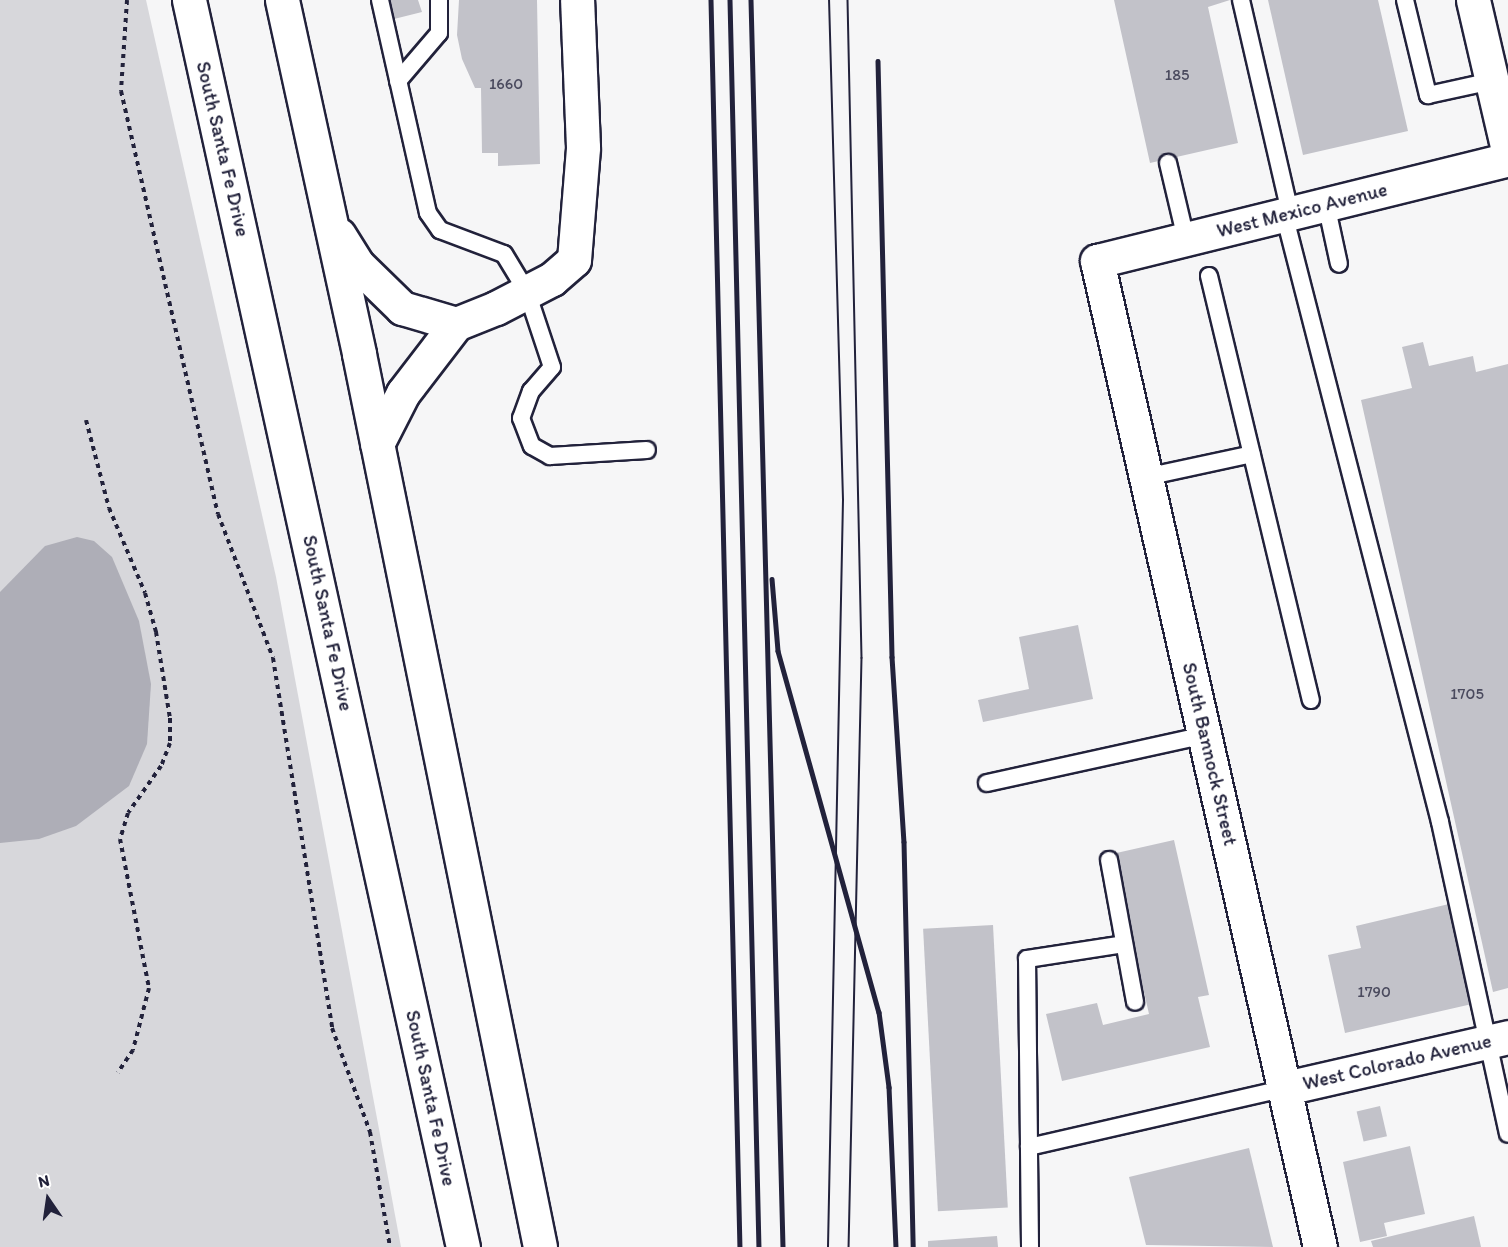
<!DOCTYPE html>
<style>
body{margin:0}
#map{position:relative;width:1508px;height:1247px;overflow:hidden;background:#f6f6f7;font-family:Itim,sans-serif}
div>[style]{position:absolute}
.green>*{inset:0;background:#d7d7db}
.water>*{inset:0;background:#aeaeb7}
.building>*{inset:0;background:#c2c2c9;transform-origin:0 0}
.path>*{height:4px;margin-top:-2px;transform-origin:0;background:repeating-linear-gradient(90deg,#22223b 0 4.5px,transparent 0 9px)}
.roads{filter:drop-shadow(2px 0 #22223b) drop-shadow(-2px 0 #22223b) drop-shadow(0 2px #22223b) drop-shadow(0 -2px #22223b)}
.service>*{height:16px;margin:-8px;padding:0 8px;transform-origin:8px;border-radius:8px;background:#fff}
.minor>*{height:33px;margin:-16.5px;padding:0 16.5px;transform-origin:16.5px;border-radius:16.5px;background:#fff}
.trunk>*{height:33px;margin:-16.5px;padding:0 16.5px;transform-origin:16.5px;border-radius:16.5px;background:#fff}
.tram>*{height:1.5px;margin:-0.75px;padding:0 0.75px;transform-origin:0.75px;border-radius:0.75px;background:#22223b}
.rail>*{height:4.5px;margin:-2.25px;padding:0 2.25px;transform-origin:2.25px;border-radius:2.25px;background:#22223b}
span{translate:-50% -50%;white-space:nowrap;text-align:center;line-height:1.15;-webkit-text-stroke:6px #fff;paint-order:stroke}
.number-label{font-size:16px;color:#4a4a5e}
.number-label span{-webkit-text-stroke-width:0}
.street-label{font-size:20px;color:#22223b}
.north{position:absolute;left:18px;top:1169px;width:60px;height:60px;-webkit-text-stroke:4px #fff;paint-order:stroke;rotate:347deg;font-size:16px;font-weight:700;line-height:24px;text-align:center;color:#22223b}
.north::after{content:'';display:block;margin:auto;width:21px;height:27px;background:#22223b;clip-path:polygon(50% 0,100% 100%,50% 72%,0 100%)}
</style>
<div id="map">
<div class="green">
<i style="clip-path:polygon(0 0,146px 0,276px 577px,401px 1247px,0 1247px)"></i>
</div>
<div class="water">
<i style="clip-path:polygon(77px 537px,94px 541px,112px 557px,139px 621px,151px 684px,147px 744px,129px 786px,76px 826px,39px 839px,0 843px,0 592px,45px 546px)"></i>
</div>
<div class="building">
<i style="clip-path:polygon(386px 0,418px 0,422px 12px,390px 20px)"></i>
<i style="clip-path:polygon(459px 0,537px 0,540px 164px,498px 166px,498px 153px,482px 153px,481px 88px,475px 88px,462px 59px,457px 35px)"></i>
<i style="clip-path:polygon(1114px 0,1230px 0,1208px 7px,1238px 143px,1150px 163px)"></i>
<i style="clip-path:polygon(1268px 0,1378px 0,1408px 131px,1303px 155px)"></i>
<i style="clip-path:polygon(1423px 342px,1429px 366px,1473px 356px,1476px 372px,1508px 364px,1508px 988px,1493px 992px,1361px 400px,1412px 388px,1402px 347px)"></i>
<i style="clip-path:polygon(1078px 625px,1093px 699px,983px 722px,978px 700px,1029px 689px,1019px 637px)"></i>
<i style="clip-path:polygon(1174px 840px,1209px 995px,1198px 997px,1210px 1047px,1062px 1081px,1046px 1014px,1097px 1003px,1103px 1025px,1149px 1014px,1112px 854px)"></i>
<i style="clip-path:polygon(1449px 904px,1472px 1004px,1345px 1033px,1328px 955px,1361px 948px,1356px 926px)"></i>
<i style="left:993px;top:925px;width:283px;height:70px;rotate:87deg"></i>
<i style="left:1380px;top:1106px;width:31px;height:24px;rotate:77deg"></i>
<i style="clip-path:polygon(1410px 1146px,1425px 1214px,1384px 1223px,1387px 1236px,1360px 1242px,1343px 1162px)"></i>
<i style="clip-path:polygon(1249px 1148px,1273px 1247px,1146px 1245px,1129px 1177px)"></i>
<i style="clip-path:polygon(1474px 1216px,1481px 1247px,1373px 1247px,1371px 1241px)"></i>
<i style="clip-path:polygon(997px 1236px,998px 1247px,928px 1247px,928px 1241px)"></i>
</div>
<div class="path">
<i style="left:127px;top:0;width:91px;rotate:93.8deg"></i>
<i style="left:121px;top:91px;width:434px;rotate:77.1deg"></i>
<i style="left:218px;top:514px;width:154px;rotate:69.1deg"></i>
<i style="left:273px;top:658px;width:375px;rotate:80.9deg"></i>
<i style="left:332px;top:1028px;width:111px;rotate:69.9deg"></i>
<i style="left:370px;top:1132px;width:117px;rotate:80.1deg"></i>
<i style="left:86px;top:420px;width:91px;rotate:75.4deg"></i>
<i style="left:109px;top:508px;width:92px;rotate:67deg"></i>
<i style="left:145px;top:593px;width:41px;rotate:74.2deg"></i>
<i style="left:156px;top:632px;width:87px;rotate:80.8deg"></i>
<i style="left:170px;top:718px;width:25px;rotate:90deg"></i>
<i style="left:170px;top:743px;width:25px;rotate:111deg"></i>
<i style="left:161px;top:766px;width:57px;rotate:125.1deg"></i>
<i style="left:128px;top:813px;width:27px;rotate:107deg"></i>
<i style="left:120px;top:839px;width:152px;rotate:79deg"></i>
<i style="left:149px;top:988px;width:64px;rotate:104.5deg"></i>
<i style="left:133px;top:1050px;width:27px;rotate:124deg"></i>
</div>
<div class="roads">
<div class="service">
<i style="left:380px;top:0;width:218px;rotate:77.3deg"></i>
<i style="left:428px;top:213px;width:21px;rotate:55deg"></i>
<i style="left:440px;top:230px;width:68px;rotate:20.6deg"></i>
<i style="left:504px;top:254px;width:44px;rotate:58.8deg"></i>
<i style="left:527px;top:292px;width:79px;rotate:71.6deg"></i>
<i style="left:552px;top:367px;width:32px;rotate:131deg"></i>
<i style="left:531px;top:391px;width:29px;rotate:110deg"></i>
<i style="left:521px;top:418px;width:30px;rotate:69deg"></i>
<i style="left:532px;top:446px;width:21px;rotate:29deg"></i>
<i style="left:550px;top:456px;width:97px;rotate:-3.5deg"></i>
<i style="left:1241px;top:0;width:219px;rotate:77deg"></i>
<i style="left:1405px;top:0;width:98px;rotate:76.4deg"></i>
<i style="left:1428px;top:95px;width:66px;rotate:-12.3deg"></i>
<i style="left:398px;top:81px;width:63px;rotate:-49.5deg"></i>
<i style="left:439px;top:33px;width:33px;rotate:-90deg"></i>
<i style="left:1168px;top:163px;width:78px;rotate:76.7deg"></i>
<i style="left:1326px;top:204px;width:61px;rotate:77.8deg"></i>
<i style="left:1284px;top:214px;width:628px;rotate:75.61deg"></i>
<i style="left:1440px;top:822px;width:319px;rotate:77.7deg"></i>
<i style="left:1209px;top:276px;width:436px;rotate:76.5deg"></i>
<i style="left:1146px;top:477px;width:108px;rotate:-12.2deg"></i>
<i style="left:987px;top:783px;width:223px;rotate:-12.4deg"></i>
<i style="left:1109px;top:860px;width:144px;rotate:79.6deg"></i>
<i style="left:1029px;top:1147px;width:188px;rotate:-90.6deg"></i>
<i style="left:1027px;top:959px;width:98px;rotate:-8.8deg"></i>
<i style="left:1030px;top:1247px;width:100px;rotate:-90.6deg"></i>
<i style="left:1029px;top:1147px;width:264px;rotate:-12.9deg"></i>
</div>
<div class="minor">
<i style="left:1473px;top:0;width:154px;rotate:76.9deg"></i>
<i style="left:456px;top:324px;width:43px;rotate:-21.8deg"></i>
<i style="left:496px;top:308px;width:63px;rotate:-27.4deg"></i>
<i style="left:552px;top:279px;width:29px;rotate:-41deg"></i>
<i style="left:574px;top:260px;width:113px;rotate:-85.4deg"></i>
<i style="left:583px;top:147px;width:147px;rotate:-92.3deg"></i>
<i style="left:1286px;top:1088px;width:228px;rotate:-12.9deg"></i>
<i style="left:1320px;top:1247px;width:1011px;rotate:-102.74deg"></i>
<i style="left:1097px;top:261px;width:423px;rotate:-13.9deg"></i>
</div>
<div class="trunk">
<i style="left:189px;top:0;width:1277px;rotate:77.61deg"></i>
<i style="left:282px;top:0;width:362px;rotate:77.7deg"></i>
<i style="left:359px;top:354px;width:911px;rotate:78.54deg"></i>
<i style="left:339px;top:235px;width:36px;rotate:58deg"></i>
<i style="left:358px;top:265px;width:62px;rotate:44.3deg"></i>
<i style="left:402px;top:308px;width:56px;rotate:16.5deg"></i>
<i style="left:456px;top:324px;width:87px;rotate:127.5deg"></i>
<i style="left:403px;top:393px;width:57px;rotate:117deg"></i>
</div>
</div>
<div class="tram">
<i style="left:848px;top:0;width:658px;rotate:88.78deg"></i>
<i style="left:862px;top:658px;width:589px;rotate:91.26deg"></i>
<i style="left:828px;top:1247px;width:747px;rotate:-88.85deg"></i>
<i style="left:843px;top:500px;width:500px;rotate:-91.6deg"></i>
</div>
<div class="rail">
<i style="left:711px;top:0;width:1247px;rotate:88.67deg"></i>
<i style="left:730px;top:0;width:1247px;rotate:88.67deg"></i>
<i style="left:751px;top:0;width:1247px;rotate:88.53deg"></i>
<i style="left:878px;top:61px;width:596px;rotate:88.65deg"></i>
<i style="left:892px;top:657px;width:185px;rotate:86.3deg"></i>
<i style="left:904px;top:842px;width:405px;rotate:88.7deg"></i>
<i style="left:772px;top:579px;width:72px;rotate:85.2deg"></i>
<i style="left:778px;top:651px;width:375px;rotate:74.4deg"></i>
<i style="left:879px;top:1012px;width:76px;rotate:82.4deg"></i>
<i style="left:889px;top:1087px;width:160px;rotate:87.5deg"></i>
</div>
<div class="number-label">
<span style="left:1177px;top:75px">185</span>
<span style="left:506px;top:84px">1660</span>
<span style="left:1467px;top:694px">1705</span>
<span style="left:1374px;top:992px">1790</span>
</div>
<div class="street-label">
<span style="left:223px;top:149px;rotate:77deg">South Santa Fe Drive</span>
<span style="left:1302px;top:210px;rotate:-14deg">West Mexico Avenue</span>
<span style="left:328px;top:623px;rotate:78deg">South Santa Fe Drive</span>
<span style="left:1210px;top:754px;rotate:77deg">South Bannock Street</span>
<span style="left:1397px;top:1062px;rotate:-13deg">West Colorado Avenue</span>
<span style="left:431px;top:1098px;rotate:78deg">South Santa Fe Drive</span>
</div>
<div class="north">N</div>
</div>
